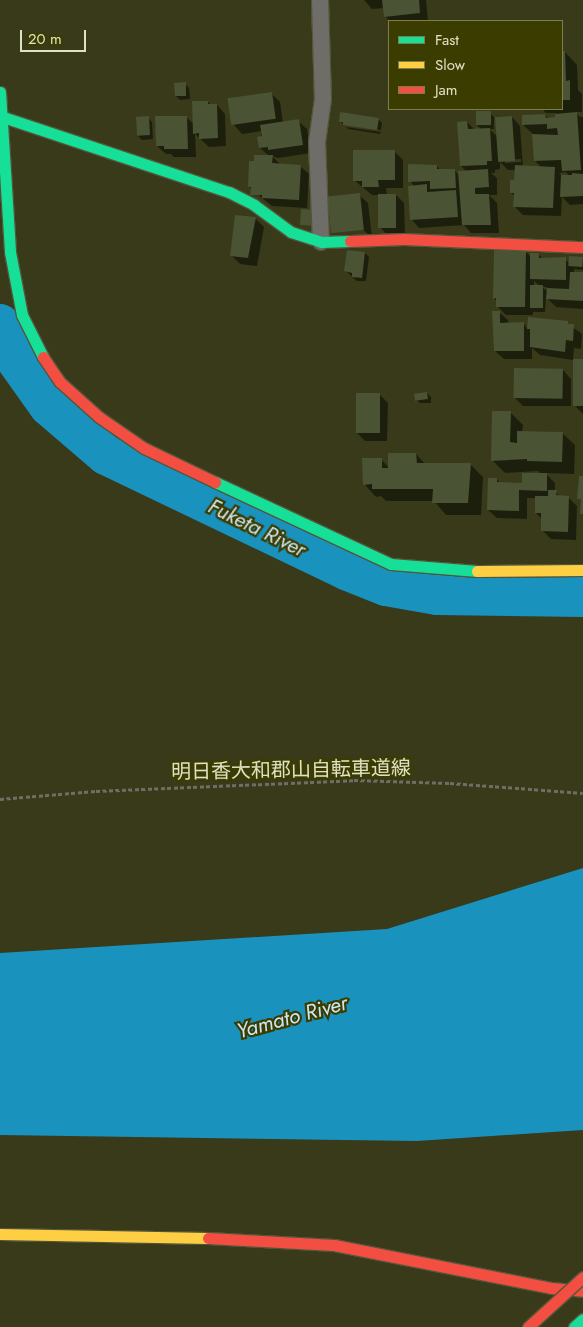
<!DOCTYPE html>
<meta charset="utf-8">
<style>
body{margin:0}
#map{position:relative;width:583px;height:1327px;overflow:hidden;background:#383a1a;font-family:Jost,"Noto Sans JP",sans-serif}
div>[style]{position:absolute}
.water>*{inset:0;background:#1992be}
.shadow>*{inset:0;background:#0007}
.river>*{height:40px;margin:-20px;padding:0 20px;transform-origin:20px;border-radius:20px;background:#1992be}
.building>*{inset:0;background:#4a5334;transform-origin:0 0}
.path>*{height:3px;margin-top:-1.5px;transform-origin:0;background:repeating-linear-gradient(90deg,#6e6e65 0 4px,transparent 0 6.5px)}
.roads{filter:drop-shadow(1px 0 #54563b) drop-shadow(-1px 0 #54563b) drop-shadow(0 1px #54563b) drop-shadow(0 -1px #54563b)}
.street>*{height:16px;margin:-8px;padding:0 8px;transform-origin:8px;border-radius:8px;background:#6e6d68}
.fast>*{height:11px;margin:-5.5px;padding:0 5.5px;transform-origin:5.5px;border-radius:5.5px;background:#16e098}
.slow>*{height:11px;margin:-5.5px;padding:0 5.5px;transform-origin:5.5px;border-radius:5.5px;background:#ffcf43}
.jam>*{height:11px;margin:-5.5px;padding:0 5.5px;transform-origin:5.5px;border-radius:5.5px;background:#f24e42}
.bridges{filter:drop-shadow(1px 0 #54563b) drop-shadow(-1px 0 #54563b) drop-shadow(0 1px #54563b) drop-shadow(0 -1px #54563b)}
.jam-bridge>*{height:11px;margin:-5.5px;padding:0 5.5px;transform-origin:5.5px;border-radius:5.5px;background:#f24e42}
span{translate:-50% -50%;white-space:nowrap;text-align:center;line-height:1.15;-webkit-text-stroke:4.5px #3b3c00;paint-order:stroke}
.street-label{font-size:20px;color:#dfe1c5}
.water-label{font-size:21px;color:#cee7f4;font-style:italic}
.legend{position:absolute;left:388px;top:20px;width:175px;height:90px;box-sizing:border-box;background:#3b3c00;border:1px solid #7d7e4f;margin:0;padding:6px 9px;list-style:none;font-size:15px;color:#dfe1c5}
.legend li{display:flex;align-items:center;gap:10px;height:25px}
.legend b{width:25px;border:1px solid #7d7e4f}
.scale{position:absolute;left:20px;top:30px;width:66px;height:22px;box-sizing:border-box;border:2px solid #dfe1c5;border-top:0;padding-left:6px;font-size:15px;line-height:18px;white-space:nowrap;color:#dfe1c5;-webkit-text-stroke:4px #3b3c00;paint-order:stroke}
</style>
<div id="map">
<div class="water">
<i style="clip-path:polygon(583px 868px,583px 1130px,417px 1141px,0 1135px,0 953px,387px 929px)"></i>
</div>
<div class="shadow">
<i style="clip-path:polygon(364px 0,426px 0,428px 21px,390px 21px,385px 16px,384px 8px,372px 9px)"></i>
<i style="clip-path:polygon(evenodd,562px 52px,565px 52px,577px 65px,578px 90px,582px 94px,582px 112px,575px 112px,580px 117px,583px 117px,583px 204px,570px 205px,562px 197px,561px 216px,523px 215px,514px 206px,515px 196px,511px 193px,516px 170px,508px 170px,500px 162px,500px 169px,495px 170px,495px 173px,491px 173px,497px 178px,497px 195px,489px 195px,497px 203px,499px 233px,471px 233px,464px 225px,419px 228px,411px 219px,414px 186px,410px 181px,437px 166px,441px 171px,454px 170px,460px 176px,466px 171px,461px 166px,467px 122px,475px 130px,482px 130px,477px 125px,490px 113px,494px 117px,494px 129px,489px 129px,498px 137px,512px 117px,520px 126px,523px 167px,542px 168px,535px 161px,533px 134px,523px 125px,545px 115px,549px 119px,557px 119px,556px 113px,546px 113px,542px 109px,562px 109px,562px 52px,521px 159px,521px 162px,505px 163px,505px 160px,521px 159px,562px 52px,566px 172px,569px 176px,562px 176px,559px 173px,566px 172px)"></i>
<i style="clip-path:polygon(185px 84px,189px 88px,190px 99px,180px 100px,176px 96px)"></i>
<i style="clip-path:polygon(272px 94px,280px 102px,283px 123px,298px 121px,307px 129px,311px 153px,278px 158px,272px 156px,281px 165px,300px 166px,309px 174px,307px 208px,272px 206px,249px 187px,269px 156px,260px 148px,262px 131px,242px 134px,234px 125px)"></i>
<i style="clip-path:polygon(208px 102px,211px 105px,217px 105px,225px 114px,226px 146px,209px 147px,195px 134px,196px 157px,174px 157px,171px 154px,166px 154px,157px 146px,186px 117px,194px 124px)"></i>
<i style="clip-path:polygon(148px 118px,152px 122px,153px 139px,142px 140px,138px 136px)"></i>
<i style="clip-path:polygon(378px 119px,382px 123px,381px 130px,343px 124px,344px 125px,340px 121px)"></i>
<i style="clip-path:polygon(346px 127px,381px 132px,380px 134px,348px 129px)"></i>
<i style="clip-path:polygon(395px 152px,403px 160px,403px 188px,386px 188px,387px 195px,396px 195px,404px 203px,405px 235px,388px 236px,380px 227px,379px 195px,372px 195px,354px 180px)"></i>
<i style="clip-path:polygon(359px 195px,368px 203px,372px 238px,329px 198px)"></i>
<i style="clip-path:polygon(255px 218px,264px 227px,257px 266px,240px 264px,231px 255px)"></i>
<i style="clip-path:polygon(evenodd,526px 252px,531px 257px,538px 254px,543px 259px,565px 259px,570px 264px,583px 258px,583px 270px,574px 269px,574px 273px,583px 274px,583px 309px,556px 307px,546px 297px,545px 312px,533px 312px,533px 315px,506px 315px,497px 306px,497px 302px,494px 298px,526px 252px,534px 281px,540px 286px,534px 286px,534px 281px,526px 252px,542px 287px,547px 287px,548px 292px,542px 287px)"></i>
<i style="clip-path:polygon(365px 253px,369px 257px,366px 281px,357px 281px,346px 271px)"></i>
<i style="clip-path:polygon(499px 312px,508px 320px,508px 324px,524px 324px,528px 329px,567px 323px,582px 334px,581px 349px,574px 348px,573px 360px,540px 355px,532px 348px,532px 359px,504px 359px,495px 351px)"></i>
<i style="clip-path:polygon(583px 361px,583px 414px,575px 406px)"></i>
<i style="clip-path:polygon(563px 370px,571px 379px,571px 406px,523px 406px,514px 397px)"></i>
<i style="clip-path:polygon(427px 393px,431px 397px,431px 403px,420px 403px,415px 399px)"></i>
<i style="clip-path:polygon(379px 394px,388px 403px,387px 441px,365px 441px,356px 432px)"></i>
<i style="clip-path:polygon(510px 412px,523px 425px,522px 432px,562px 433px,575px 445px,574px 474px,545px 473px,555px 483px,555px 492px,561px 497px,568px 497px,577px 506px,576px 540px,551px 539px,542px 530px,542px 519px,536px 513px,536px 498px,527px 498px,527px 519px,497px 518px,488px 510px,497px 479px,501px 484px,523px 484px,542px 475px,538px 471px,505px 473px,492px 460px)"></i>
<i style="clip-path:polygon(416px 454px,426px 465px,470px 464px,483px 477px,481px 515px,446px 515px,434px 501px,386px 501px,381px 496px,376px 497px,364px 484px,381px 459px,389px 468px)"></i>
</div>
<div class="river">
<i style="left:0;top:324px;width:36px;rotate:67deg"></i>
<i style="left:14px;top:357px;width:60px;rotate:54.5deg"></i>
<i style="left:49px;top:406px;width:75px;rotate:40.7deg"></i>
<i style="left:106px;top:455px;width:268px;rotate:25.6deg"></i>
<i style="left:348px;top:571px;width:41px;rotate:21.5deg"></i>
<i style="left:386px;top:586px;width:52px;rotate:10deg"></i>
<i style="left:437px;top:595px;width:146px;rotate:0.8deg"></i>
</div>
<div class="building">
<i style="clip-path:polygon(382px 0,419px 0,420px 13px,384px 17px)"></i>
<i style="clip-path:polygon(562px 51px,565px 51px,566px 81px,570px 80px,570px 100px,562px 100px)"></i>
<i style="clip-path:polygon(186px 82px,186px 96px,175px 96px,174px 83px)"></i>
<i style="left:272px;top:92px;width:27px;height:45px;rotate:82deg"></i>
<i style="clip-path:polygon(192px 101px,208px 101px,208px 104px,217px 104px,218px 138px,199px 139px,199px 133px,193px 134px)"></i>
<i style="left:476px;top:111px;width:15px;height:14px"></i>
<i style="clip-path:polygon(340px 112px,379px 118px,377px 130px,343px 125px,343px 122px,339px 122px)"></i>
<i style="clip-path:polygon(577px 112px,581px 170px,562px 171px,561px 160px,534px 161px,532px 134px,558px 135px,557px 128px,547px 129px,547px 124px,522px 125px,522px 115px,545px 114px,546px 118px,555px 117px,555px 114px)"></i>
<i style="left:149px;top:116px;width:19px;height:13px;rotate:87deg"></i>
<i style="clip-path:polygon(155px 116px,187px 116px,188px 149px,164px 149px,164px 146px,156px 146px)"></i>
<i style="left:512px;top:116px;width:45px;height:17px;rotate:86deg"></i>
<i style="clip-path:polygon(299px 119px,303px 145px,268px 150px,268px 147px,259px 148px,257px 137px,262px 136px,260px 125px)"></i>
<i style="clip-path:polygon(467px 121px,468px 129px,490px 128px,492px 161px,487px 161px,487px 165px,460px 166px,457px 122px)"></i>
<i style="clip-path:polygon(353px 150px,395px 150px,395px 180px,378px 180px,379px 187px,362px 187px,362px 181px,353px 181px)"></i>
<i style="clip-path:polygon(254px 155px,273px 155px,272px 163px,301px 165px,299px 200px,262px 198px,262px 195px,250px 195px,251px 187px,248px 187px,249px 161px,254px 161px)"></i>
<i style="clip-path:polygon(408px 164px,437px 165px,437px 169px,455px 169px,456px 188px,430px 189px,430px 181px,408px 182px)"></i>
<i style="clip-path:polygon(515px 165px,555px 167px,553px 208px,513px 207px,514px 193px,510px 193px,510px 180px,514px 180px)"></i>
<i style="clip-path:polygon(488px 169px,489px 187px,475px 188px,475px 194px,489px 194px,491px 225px,462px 225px,458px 171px)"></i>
<i style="clip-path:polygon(572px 173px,583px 174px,583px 196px,560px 197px,561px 175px,572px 175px)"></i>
<i style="clip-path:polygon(427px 184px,427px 192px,456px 190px,458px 217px,410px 220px,408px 186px)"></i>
<i style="left:360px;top:193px;width:37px;height:33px;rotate:84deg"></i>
<i style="left:378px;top:194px;width:18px;height:34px"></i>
<i style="left:301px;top:209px;width:13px;height:16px;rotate:4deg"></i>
<i style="clip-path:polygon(235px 215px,256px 217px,248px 258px,230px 256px)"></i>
<i style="clip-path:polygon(347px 250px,365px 252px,362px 278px,352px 277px,352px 273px,344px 271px)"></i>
<i style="clip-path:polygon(494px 250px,526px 251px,525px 307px,496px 307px,496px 298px,493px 299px)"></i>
<i style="clip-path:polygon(530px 253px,539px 253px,539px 258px,566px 257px,566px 280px,530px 279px)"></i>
<i style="left:569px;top:256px;width:14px;height:10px;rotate:4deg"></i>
<i style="clip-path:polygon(570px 272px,583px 272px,583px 301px,546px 299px,547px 288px,569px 289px)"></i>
<i style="left:530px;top:285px;width:13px;height:23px"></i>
<i style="clip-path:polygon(492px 311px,500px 311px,500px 323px,524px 322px,524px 351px,494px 351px)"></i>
<i style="clip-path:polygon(528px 317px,568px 321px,568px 324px,574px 324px,573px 341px,566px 340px,565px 352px,530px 347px,530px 329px,527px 329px)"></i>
<i style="left:573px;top:359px;width:10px;height:47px"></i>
<i style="left:514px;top:368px;width:49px;height:30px;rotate:1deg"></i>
<i style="left:427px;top:392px;width:7px;height:13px;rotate:82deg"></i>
<i style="left:356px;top:393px;width:24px;height:40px"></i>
<i style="clip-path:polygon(492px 411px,511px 411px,510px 442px,517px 443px,517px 431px,563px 432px,562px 462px,527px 461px,527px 459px,491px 461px)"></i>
<i style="clip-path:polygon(388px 453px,416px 453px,417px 463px,471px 463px,468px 503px,432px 503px,433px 489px,372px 489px,372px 484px,363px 485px,362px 458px,382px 458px,382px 468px,388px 468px)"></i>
<i style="clip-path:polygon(522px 473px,547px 473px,547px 491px,519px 490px,519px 511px,487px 510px,488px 478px,497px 478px,497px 482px,522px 483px)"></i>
<i style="clip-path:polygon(579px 476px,583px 476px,583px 514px,580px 514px,581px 499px,577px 499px)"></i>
<i style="clip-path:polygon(548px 490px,557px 490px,556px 495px,569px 496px,568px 532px,541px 531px,541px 513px,535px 513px,535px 496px,548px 496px)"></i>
</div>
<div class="path">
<i style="left:0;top:799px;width:96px;rotate:-4.8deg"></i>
<i style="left:96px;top:791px;width:258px;rotate:-2.4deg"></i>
<i style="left:354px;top:780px;width:96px;rotate:1.8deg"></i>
<i style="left:450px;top:783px;width:133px;rotate:4.3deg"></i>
</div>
<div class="roads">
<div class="street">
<i style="left:320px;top:0;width:99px;rotate:88.3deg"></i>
<i style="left:323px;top:99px;width:43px;rotate:97.9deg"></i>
<i style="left:317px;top:142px;width:100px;rotate:87.7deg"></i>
</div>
<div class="fast">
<i style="left:0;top:92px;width:160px;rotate:86.4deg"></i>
<i style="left:10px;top:252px;width:64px;rotate:79.2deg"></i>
<i style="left:22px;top:315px;width:47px;rotate:63.4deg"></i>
<i style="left:3px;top:117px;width:238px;rotate:18.4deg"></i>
<i style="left:229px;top:192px;width:28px;rotate:27deg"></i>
<i style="left:254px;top:205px;width:46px;rotate:36.1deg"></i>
<i style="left:291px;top:232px;width:32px;rotate:18deg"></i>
<i style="left:321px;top:242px;width:29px;rotate:-2deg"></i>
<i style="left:215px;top:482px;width:194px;rotate:25deg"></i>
<i style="left:391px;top:564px;width:86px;rotate:4.7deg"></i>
<i style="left:574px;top:1327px;width:12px;rotate:-42deg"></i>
</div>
<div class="slow">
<i style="left:477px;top:571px;width:106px;rotate:-0.5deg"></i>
<i style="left:0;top:1234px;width:208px;rotate:1.1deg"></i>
</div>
<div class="jam">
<i style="left:350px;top:241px;width:54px;rotate:-2.1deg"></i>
<i style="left:404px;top:239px;width:179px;rotate:2.6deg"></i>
<i style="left:43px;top:357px;width:30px;rotate:56deg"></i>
<i style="left:60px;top:382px;width:52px;rotate:41.9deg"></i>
<i style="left:99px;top:417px;width:55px;rotate:34.6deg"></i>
<i style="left:144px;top:448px;width:79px;rotate:25.6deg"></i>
<i style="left:208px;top:1238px;width:126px;rotate:3.2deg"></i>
<i style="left:334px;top:1245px;width:221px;rotate:11.2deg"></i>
<i style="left:551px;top:1288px;width:32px;rotate:5deg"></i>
</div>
</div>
<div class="bridges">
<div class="jam-bridge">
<i style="left:528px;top:1327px;width:74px;rotate:-42.3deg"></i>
</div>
</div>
<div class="street-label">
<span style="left:291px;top:770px;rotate:-1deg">明日香大和郡山自転車道線</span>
</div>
<div class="water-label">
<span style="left:257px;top:528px;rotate:26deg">Fuketa River</span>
<span style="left:292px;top:1017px;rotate:-15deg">Yamato River</span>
</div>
<ul class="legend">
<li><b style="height:6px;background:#16e098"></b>Fast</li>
<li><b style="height:6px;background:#ffcf43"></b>Slow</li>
<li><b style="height:6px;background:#f24e42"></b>Jam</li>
</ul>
<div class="scale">20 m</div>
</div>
